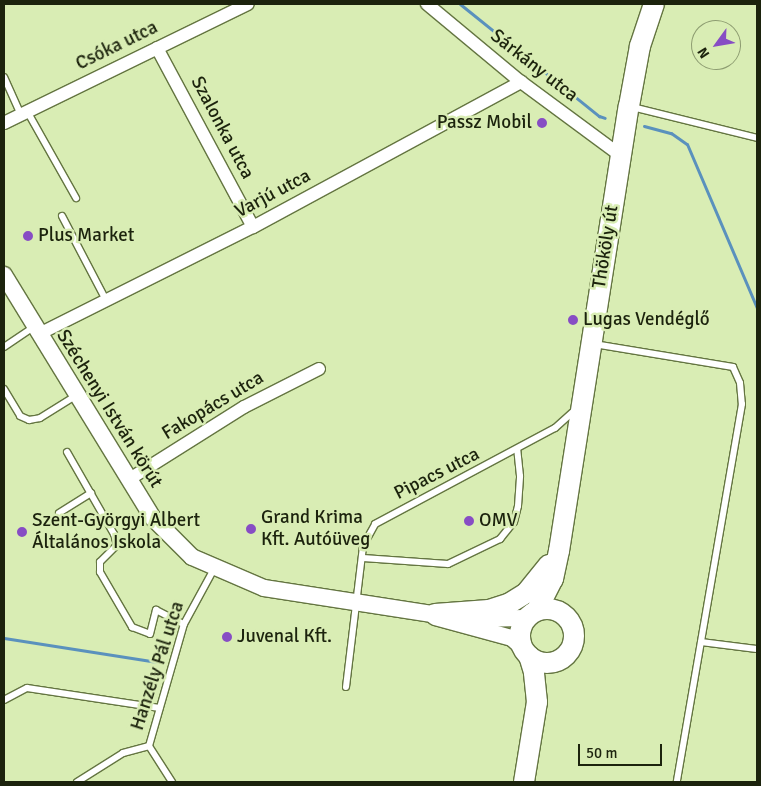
<!DOCTYPE html>
<meta charset="utf-8">
<style>
body{margin:0}
#map{position:relative;width:761px;height:786px;overflow:hidden;background:#d9edb4;font-family:Signika,sans-serif}
div>[style]{position:absolute}
.stream>*{height:3px;margin:-1.5px;padding:0 1.5px;transform-origin:1.5px;border-radius:1.5px;background:#5a91bd}
.roads{filter:drop-shadow(1px 0 #647541) drop-shadow(-1px 0 #647541) drop-shadow(0 1px #647541) drop-shadow(0 -1px #647541)}
.service>*{height:6px;margin:-3px;padding:0 3px;transform-origin:3px;border-radius:3px;background:#fff}
.minor>*{height:12px;margin:-6px;padding:0 6px;transform-origin:6px;border-radius:6px;background:#fff}
.tertiary>*{height:16px;margin:-8px;padding:0 8px;transform-origin:8px;border-radius:8px;background:#fff}
.primary>*{height:20px;margin:-10px;padding:0 10px;transform-origin:10px;border-radius:10px;background:#fff}
.primary>.ring{margin:-10px;padding:0;box-sizing:content-box;background:none;border:20px solid #fff;border-radius:50%}
.dots>*{width:14px;height:14px;translate:-50% -50%;box-sizing:border-box;border:2px solid #d9edb4;border-radius:50%}
span{translate:-50% -50%;white-space:nowrap;text-align:center;line-height:1.15;-webkit-text-stroke:5px #d9edb4;paint-order:stroke}
.street-label{font-size:19px;color:#1c230d}
.poi-label{font-size:19px;color:#1c230d}
.right{translate:-100% -50%;text-align:right}
.left{translate:0 -50%;text-align:left}
.frame{position:absolute;inset:0;border:5px solid #1c230d;pointer-events:none}
.north{position:absolute;left:691px;top:20px;width:50px;height:50px;box-sizing:border-box;background:#d9edb4;border:1px solid #8d9c71;border-radius:50%;rotate:238deg;font-size:14px;font-weight:700;line-height:20px;text-align:center;color:#1c230d}
.north::after{content:'';display:block;margin:auto;width:18px;height:22px;background:#874dc4;clip-path:polygon(50% 0,100% 100%,50% 72%,0 100%)}
.scale{position:absolute;left:578px;top:744px;width:84px;height:22px;box-sizing:border-box;border:2px solid #1c230d;border-top:0;padding-left:6px;font-size:15px;line-height:18px;white-space:nowrap;color:#1c230d;-webkit-text-stroke:4px #d9edb4;paint-order:stroke}
</style>
<div id="map">
<div class="stream">
<i style="left:460px;top:4px;width:179px;rotate:38.9deg"></i>
<i style="left:599px;top:116px;width:6px;rotate:18deg"></i>
<i style="left:644px;top:126px;width:28px;rotate:15deg"></i>
<i style="left:671px;top:133px;width:19px;rotate:35deg"></i>
<i style="left:687px;top:144px;width:178px;rotate:66.9deg"></i>
<i style="left:4px;top:638px;width:155px;rotate:8.9deg"></i>
</div>
<div class="roads">
<div class="service">
<i style="left:4px;top:77px;width:42px;rotate:65.9deg"></i>
<i style="left:632px;top:107px;width:129px;rotate:13.9deg"></i>
<i style="left:27px;top:111px;width:100px;rotate:60.6deg"></i>
<i style="left:62px;top:216px;width:95px;rotate:62.4deg"></i>
<i style="left:594px;top:344px;width:141px;rotate:9.4deg"></i>
<i style="left:733px;top:367px;width:17px;rotate:66deg"></i>
<i style="left:740px;top:383px;width:21px;rotate:85deg"></i>
<i style="left:742px;top:404px;width:384px;rotate:99.8deg"></i>
<i style="left:4px;top:347px;width:36px;rotate:-34deg"></i>
<i style="left:4px;top:389px;width:31px;rotate:59deg"></i>
<i style="left:20px;top:416px;width:10px;rotate:24deg"></i>
<i style="left:29px;top:420px;width:11px;rotate:-10deg"></i>
<i style="left:40px;top:418px;width:44px;rotate:-31.9deg"></i>
<i style="left:67px;top:452px;width:95px;rotate:60.2deg"></i>
<i style="left:114px;top:534px;width:11px;rotate:75deg"></i>
<i style="left:117px;top:545px;width:24px;rotate:135deg"></i>
<i style="left:100px;top:562px;width:10px;rotate:90deg"></i>
<i style="left:100px;top:572px;width:64px;rotate:59.8deg"></i>
<i style="left:132px;top:627px;width:19px;rotate:21deg"></i>
<i style="left:150px;top:634px;width:25px;rotate:-76deg"></i>
<i style="left:156px;top:610px;width:31px;rotate:27deg"></i>
<i style="left:59px;top:513px;width:38px;rotate:-32deg"></i>
<i style="left:363px;top:558px;width:85px;rotate:4deg"></i>
<i style="left:448px;top:564px;width:58px;rotate:-25.7deg"></i>
<i style="left:500px;top:539px;width:22px;rotate:-51deg"></i>
<i style="left:514px;top:522px;width:16px;rotate:-76deg"></i>
<i style="left:518px;top:506px;width:30px;rotate:-86deg"></i>
<i style="left:520px;top:476px;width:27px;rotate:-96deg"></i>
<i style="left:701px;top:642px;width:56px;rotate:7.1deg"></i>
<i style="left:346px;top:687px;width:142px;rotate:-83.1deg"></i>
<i style="left:363px;top:546px;width:25px;rotate:-61deg"></i>
<i style="left:375px;top:524px;width:204px;rotate:-28.1deg"></i>
<i style="left:555px;top:428px;width:27px;rotate:-42deg"></i>
<i style="left:4px;top:700px;width:26px;rotate:-28deg"></i>
<i style="left:27px;top:688px;width:134px;rotate:8.6deg"></i>
<i style="left:149px;top:746px;width:127px;rotate:-74deg"></i>
<i style="left:184px;top:624px;width:63px;rotate:-61.4deg"></i>
<i style="left:149px;top:746px;width:43px;rotate:57.4deg"></i>
<i style="left:77px;top:782px;width:54px;rotate:-32.2deg"></i>
<i style="left:123px;top:753px;width:27px;rotate:-15deg"></i>
</div>
<div class="minor">
<i style="left:427px;top:4px;width:122px;rotate:39.7deg"></i>
<i style="left:521px;top:82px;width:123px;rotate:36.4deg"></i>
<i style="left:157px;top:48px;width:203px;rotate:61.8deg"></i>
<i style="left:4px;top:123px;width:271px;rotate:-26deg"></i>
<i style="left:39px;top:334px;width:239px;rotate:-26.6deg"></i>
<i style="left:253px;top:227px;width:305px;rotate:-28.4deg"></i>
<i style="left:128px;top:480px;width:137px;rotate:-32.2deg"></i>
<i style="left:244px;top:407px;width:84px;rotate:-26.9deg"></i>
</div>
<div class="tertiary">
<i style="left:4px;top:275px;width:285px;rotate:58.5deg"></i>
<i style="left:153px;top:518px;width:55px;rotate:45deg"></i>
<i style="left:192px;top:557px;width:78px;rotate:23.3deg"></i>
<i style="left:264px;top:588px;width:183px;rotate:8.8deg"></i>
<i style="left:435px;top:617px;width:80px;rotate:15.3deg"></i>
<i style="left:512px;top:638px;width:13px;rotate:42deg"></i>
<i style="left:470px;top:619px;width:56px;rotate:-1deg"></i>
</div>
<div class="primary">
<i class="ring" style="left:520px;top:609px;width:34px;height:34px"></i>
<i style="left:537px;top:610px;width:35px;rotate:-63deg"></i>
<i style="left:553px;top:579px;width:29px;rotate:-78deg"></i>
<i style="left:559px;top:551px;width:450px;rotate:-81.1deg"></i>
<i style="left:629px;top:106px;width:61px;rotate:-79.6deg"></i>
<i style="left:640px;top:46px;width:44px;rotate:-71.6deg"></i>
<i style="left:435px;top:614px;width:54px;rotate:-4.2deg"></i>
<i style="left:489px;top:610px;width:22px;rotate:-18deg"></i>
<i style="left:510px;top:603px;width:19px;rotate:-32deg"></i>
<i style="left:526px;top:593px;width:36px;rotate:-51deg"></i>
<i style="left:524px;top:782px;width:81px;rotate:-80.8deg"></i>
<i style="left:537px;top:702px;width:30px;rotate:-96deg"></i>
<i style="left:534px;top:672px;width:17px;rotate:-107deg"></i>
</div>
</div>
<div class="dots">
<i style="left:542px;top:123px;background:#874dc4"></i>
<i style="left:28px;top:236px;background:#874dc4"></i>
<i style="left:573px;top:320px;background:#874dc4"></i>
<i style="left:469px;top:521px;background:#874dc4"></i>
<i style="left:251px;top:529px;background:#874dc4"></i>
<i style="left:22px;top:532px;background:#874dc4"></i>
<i style="left:227px;top:637px;background:#874dc4"></i>
</div>
<div class="street-label">
<span style="left:117px;top:46px;rotate:-26deg">Csóka utca</span>
<span style="left:534px;top:66px;rotate:38deg">Sárkány utca</span>
<span style="left:222px;top:128px;rotate:62deg">Szalonka utca</span>
<span style="left:273px;top:194px;rotate:-28deg">Varjú utca</span>
<span style="left:606px;top:247px;rotate:-81deg">Thököly út</span>
<span style="left:213px;top:406px;rotate:-31deg">Fakopács utca</span>
<span style="left:109px;top:409px;rotate:58deg">Széchenyi István körút</span>
<span style="left:437px;top:474px;rotate:-27deg">Pipacs utca</span>
<span style="left:158px;top:666px;rotate:-72deg">Hanzély Pál utca</span>
</div>
<div class="poi-label">
<span class="right" style="left:532px;top:123px">Passz Mobil</span>
<span class="left" style="left:38px;top:236px">Plus Market</span>
<span class="left" style="left:583px;top:320px">Lugas Vendéglő</span>
<span class="left" style="left:261px;top:529px">Grand Krima<br>Kft. Autóüveg</span>
<span class="left" style="left:32px;top:532px">Szent-Györgyi Albert<br>Általános Iskola</span>
<span class="left" style="left:479px;top:521px">OMV</span>
<span class="left" style="left:237px;top:637px">Juvenal Kft.</span>
</div>
<div class="frame"></div>
<div class="north">N</div>
<div class="scale">50 m</div>
</div>
